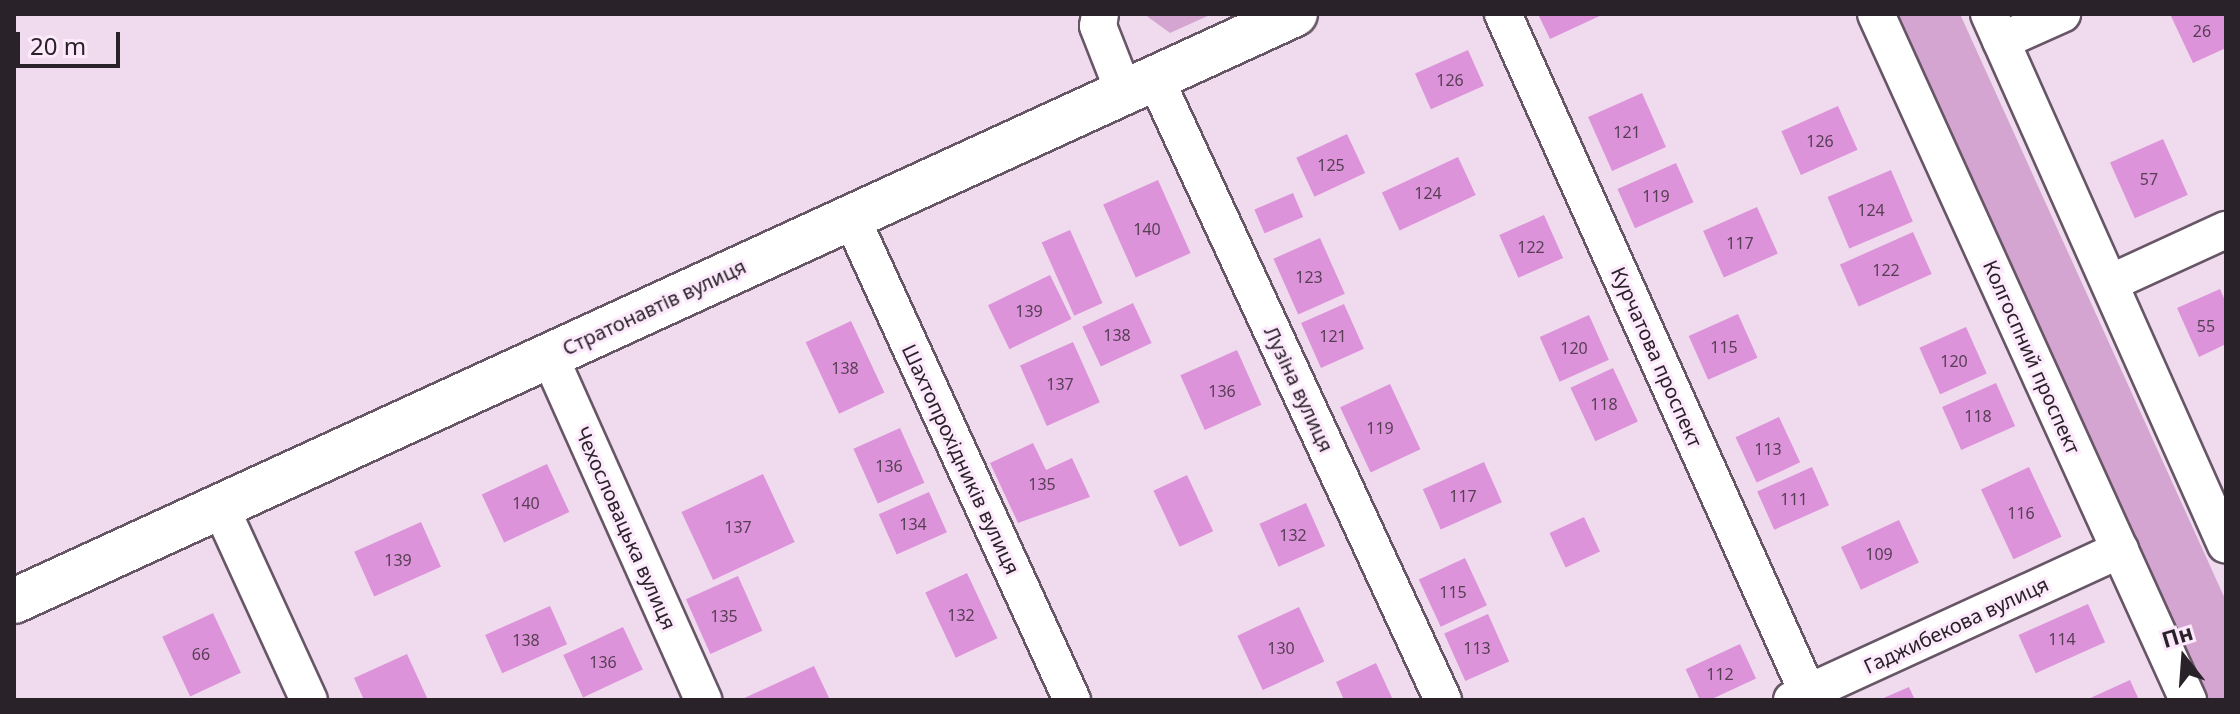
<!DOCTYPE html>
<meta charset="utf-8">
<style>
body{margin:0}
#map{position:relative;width:2240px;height:714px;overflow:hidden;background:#f0dbee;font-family:"Noto Sans",sans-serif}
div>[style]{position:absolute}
.green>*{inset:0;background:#d3a5d0}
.building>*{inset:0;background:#dd93da;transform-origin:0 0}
.roads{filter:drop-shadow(2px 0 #675666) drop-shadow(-2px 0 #675666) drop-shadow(0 2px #675666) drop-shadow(0 -2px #675666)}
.minor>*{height:36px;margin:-18px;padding:0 18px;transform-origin:18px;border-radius:18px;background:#fff}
.major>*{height:44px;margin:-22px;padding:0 22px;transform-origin:22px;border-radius:22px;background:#fff}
span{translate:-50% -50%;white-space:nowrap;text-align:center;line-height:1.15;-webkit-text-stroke:6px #fde9fc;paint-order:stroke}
.number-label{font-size:16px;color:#573e55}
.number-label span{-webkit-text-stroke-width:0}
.street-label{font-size:20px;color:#2a2229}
.frame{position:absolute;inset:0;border:16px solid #2a2229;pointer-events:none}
.north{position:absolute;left:2144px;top:618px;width:80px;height:80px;-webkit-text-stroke:6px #fde9fc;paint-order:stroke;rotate:343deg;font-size:22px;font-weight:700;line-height:32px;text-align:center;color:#2a2229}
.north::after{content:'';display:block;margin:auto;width:28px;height:36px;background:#2a2229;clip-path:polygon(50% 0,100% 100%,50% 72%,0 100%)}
.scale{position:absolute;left:16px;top:32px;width:104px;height:36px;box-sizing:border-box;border:4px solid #2a2229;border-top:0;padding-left:10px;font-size:24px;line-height:28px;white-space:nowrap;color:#2a2229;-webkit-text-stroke:6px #fde9fc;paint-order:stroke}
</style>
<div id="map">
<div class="green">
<i style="clip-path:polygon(1144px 14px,1212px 14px,1170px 33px)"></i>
<i style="clip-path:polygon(1893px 14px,1960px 14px,2226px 601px,2226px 700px,2204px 700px)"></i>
</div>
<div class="building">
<i style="clip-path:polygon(1538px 14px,1604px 14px,1550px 39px)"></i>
<i style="clip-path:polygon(2170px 14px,2226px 14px,2226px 48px,2193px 63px)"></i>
<i style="left:1468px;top:50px;width:39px;height:58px;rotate:66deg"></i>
<i style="left:1642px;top:93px;width:59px;height:59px;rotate:66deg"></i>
<i style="left:1838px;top:106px;width:48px;height:62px;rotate:66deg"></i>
<i style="left:1347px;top:134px;width:43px;height:56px;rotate:65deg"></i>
<i style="left:2163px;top:139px;width:61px;height:58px;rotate:66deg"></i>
<i style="left:1458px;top:157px;width:42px;height:84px;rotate:65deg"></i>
<i style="left:1676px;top:163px;width:43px;height:64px;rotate:66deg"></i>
<i style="left:1891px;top:170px;width:56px;height:69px;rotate:67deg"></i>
<i style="left:1158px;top:180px;width:80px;height:60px;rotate:66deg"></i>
<i style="left:1293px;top:193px;width:26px;height:42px;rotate:67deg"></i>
<i style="left:1757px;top:207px;width:51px;height:59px;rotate:66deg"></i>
<i style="left:1544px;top:215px;width:47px;height:49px;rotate:66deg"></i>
<i style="left:1070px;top:230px;width:80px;height:31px;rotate:66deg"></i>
<i style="left:1913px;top:232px;width:46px;height:80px;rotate:66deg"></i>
<i style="left:1320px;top:238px;width:61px;height:51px;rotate:66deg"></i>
<i style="left:1050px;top:275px;width:49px;height:69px;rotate:64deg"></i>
<i style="clip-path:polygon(2220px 289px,2226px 303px,2226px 344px,2199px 357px,2177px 308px)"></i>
<i style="left:1133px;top:303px;width:44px;height:56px;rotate:65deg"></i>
<i style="left:1344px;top:304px;width:49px;height:47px;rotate:66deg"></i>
<i style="left:1738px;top:314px;width:48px;height:54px;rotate:66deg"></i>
<i style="left:1589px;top:315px;width:49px;height:54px;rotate:66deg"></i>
<i style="left:851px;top:321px;width:79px;height:50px;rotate:65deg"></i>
<i style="left:1966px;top:327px;width:51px;height:51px;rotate:66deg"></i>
<i style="left:1073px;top:342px;width:66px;height:58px;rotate:66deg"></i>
<i style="left:1237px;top:350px;width:60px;height:62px;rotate:66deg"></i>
<i style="left:1613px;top:368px;width:59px;height:47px;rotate:65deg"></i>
<i style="left:1996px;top:383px;width:47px;height:59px;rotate:66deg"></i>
<i style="left:1390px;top:384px;width:72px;height:55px;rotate:65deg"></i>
<i style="left:1779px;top:417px;width:50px;height:48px;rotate:65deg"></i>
<i style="left:900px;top:428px;width:60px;height:51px;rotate:66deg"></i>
<i style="clip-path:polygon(1033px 443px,1046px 470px,1072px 458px,1090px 497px,1018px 523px,990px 463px)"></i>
<i style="left:1484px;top:462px;width:44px;height:67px;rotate:66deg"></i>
<i style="left:547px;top:464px;width:53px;height:72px;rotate:65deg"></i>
<i style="left:1812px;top:467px;width:42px;height:60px;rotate:66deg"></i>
<i style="left:2029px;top:467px;width:77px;height:53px;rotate:65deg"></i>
<i style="left:763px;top:474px;width:75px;height:90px;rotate:65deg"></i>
<i style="left:1187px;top:475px;width:62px;height:37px;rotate:65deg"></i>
<i style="left:929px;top:492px;width:44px;height:55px;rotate:66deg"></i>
<i style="left:1306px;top:503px;width:47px;height:51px;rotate:66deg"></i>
<i style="left:1584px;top:517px;width:38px;height:38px;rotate:65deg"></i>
<i style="left:1899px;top:520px;width:47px;height:64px;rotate:65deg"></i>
<i style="left:421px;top:522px;width:49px;height:73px;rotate:66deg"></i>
<i style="left:1465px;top:558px;width:52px;height:51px;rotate:65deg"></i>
<i style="left:967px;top:573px;width:72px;height:46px;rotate:65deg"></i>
<i style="left:738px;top:576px;width:60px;height:57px;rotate:66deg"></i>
<i style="left:2088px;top:604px;width:42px;height:76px;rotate:66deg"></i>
<i style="left:550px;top:606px;width:42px;height:71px;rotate:66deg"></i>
<i style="left:1299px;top:607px;width:60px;height:68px;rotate:65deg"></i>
<i style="left:213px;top:613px;width:66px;height:56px;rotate:65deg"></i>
<i style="left:1488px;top:614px;width:52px;height:48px;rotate:66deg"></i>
<i style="left:623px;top:627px;width:47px;height:66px;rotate:65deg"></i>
<i style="left:1740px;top:644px;width:38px;height:60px;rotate:65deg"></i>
<i style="clip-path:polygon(407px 654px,428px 700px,364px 700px,354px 678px)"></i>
<i style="clip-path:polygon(1376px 663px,1393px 700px,1344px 700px,1336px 682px)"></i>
<i style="clip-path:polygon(814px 666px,830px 700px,740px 700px)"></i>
<i style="clip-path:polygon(2130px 680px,2139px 700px,2086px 700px)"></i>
<i style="clip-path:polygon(1909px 687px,1915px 700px,1879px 700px)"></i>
</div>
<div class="roads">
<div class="minor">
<i style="left:1100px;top:14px;width:12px;rotate:99deg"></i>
<i style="left:1098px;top:26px;width:71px;rotate:68.5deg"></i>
<i style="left:1503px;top:14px;width:752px;rotate:65.82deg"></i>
<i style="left:1876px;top:14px;width:754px;rotate:65.54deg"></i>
<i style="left:1989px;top:14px;width:581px;rotate:65.95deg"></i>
<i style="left:2001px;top:41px;width:67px;rotate:-23.9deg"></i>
<i style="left:1155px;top:78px;width:685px;rotate:65.15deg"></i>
<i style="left:851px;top:217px;width:531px;rotate:65.41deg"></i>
<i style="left:2110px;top:283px;width:128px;rotate:-24.6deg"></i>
<i style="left:549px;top:355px;width:378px;rotate:65.9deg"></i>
<i style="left:220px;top:506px;width:213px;rotate:65.4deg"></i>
<i style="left:1792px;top:700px;width:361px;rotate:-24.6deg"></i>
</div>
<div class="major">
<i style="left:14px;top:601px;width:1409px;rotate:-24.62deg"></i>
</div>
</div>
<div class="number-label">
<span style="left:2202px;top:31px">26</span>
<span style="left:1450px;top:80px">126</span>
<span style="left:1627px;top:132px">121</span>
<span style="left:1820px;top:141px">126</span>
<span style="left:1331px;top:165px">125</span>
<span style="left:2149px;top:179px">57</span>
<span style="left:1428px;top:193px">124</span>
<span style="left:1656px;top:196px">119</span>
<span style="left:1871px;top:210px">124</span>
<span style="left:1147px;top:229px">140</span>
<span style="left:1740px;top:243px">117</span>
<span style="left:1531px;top:247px">122</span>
<span style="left:1886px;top:270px">122</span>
<span style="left:1309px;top:277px">123</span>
<span style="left:1029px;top:311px">139</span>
<span style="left:2206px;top:326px">55</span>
<span style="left:1117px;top:335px">138</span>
<span style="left:1333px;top:336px">121</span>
<span style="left:1724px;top:347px">115</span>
<span style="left:1574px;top:348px">120</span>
<span style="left:1954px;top:361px">120</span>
<span style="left:845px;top:368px">138</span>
<span style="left:1060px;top:384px">137</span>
<span style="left:1222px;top:391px">136</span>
<span style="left:1604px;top:404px">118</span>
<span style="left:1978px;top:416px">118</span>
<span style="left:1380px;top:428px">119</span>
<span style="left:1768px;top:449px">113</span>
<span style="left:889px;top:466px">136</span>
<span style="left:1042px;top:484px">135</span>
<span style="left:1463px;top:496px">117</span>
<span style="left:1794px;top:499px">111</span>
<span style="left:526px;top:503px">140</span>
<span style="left:2021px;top:513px">116</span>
<span style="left:913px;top:524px">134</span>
<span style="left:738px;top:527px">137</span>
<span style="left:1293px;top:535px">132</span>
<span style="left:1879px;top:554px">109</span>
<span style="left:398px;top:560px">139</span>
<span style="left:1453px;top:592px">115</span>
<span style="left:961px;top:615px">132</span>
<span style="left:724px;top:616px">135</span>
<span style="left:2062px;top:639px">114</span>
<span style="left:526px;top:640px">138</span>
<span style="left:1281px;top:648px">130</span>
<span style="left:1477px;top:648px">113</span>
<span style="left:201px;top:654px">66</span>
<span style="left:603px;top:662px">136</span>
<span style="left:1720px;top:674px">112</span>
</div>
<div class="street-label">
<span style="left:654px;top:307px;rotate:-25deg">Стратонавтів вулиця</span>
<span style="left:1657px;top:357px;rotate:66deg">Курчатова проспект</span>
<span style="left:2032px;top:357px;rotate:66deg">Колгоспний проспект</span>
<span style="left:1299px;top:389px;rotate:65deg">Лузіна вулиця</span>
<span style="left:961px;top:459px;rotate:65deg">Шахтопрохідників вулиця</span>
<span style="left:626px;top:528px;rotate:66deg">Чехословацька вулиця</span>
<span style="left:1956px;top:625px;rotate:-25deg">Гаджибекова вулиця</span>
</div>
<div class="frame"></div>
<div class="north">Пн</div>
<div class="scale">20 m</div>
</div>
